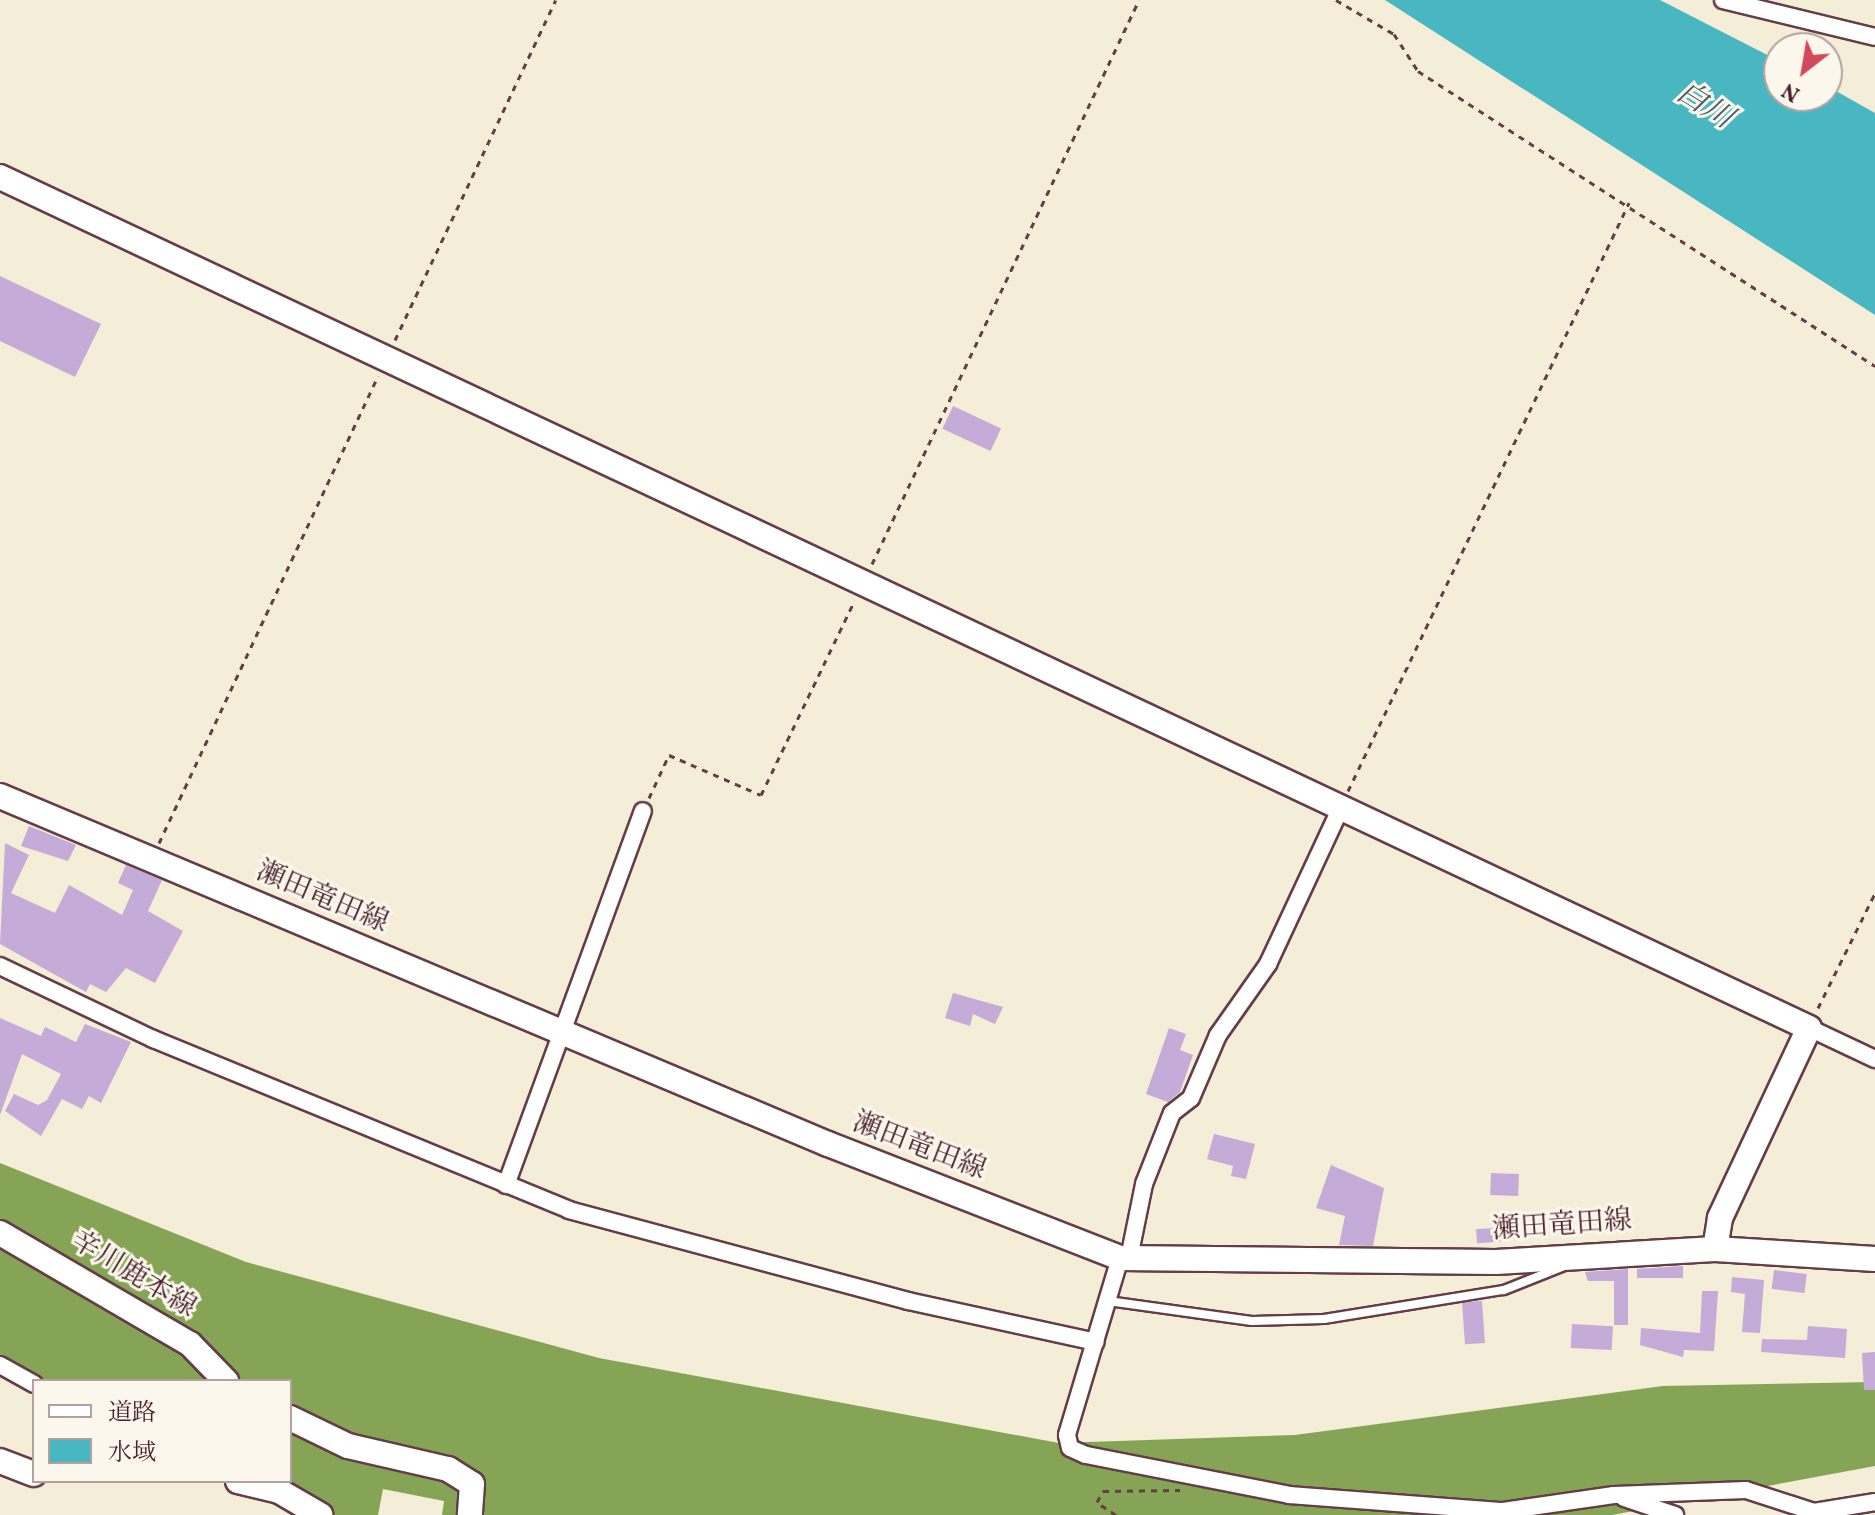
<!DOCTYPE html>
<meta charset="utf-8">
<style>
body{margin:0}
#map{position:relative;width:1875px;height:1515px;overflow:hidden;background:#f4edd7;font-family:Vollkorn,"Noto Serif JP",serif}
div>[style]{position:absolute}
.forest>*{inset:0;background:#86a456}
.water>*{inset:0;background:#48b7c2}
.building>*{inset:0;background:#c5abd7;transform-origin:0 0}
.path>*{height:3px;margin-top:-1.5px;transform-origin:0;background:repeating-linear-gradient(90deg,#643e45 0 6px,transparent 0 12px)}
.roads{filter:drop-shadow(2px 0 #643e45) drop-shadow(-2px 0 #643e45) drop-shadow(0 2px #643e45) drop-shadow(0 -2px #643e45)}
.lane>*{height:8px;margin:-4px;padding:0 4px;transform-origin:4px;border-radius:4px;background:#fff}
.street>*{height:16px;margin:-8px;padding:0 8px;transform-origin:8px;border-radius:8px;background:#fff}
.secondary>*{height:24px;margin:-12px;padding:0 12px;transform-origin:12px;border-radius:12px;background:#fff}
span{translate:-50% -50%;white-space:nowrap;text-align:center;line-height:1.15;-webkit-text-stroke:6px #fbf7ec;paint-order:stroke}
.street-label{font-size:28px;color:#4a1f2b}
.water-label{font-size:30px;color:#495c67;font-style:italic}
.legend{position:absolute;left:32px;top:1379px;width:260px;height:104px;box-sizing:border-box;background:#fbf7ec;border:2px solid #b4a19f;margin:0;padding:10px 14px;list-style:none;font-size:24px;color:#4a1f2b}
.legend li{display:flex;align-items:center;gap:16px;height:40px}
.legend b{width:40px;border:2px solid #b4a19f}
.north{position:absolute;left:1763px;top:32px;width:80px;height:80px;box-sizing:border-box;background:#fbf7ec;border:2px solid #b4a19f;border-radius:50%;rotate:211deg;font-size:22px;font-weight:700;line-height:32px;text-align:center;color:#4a1f2b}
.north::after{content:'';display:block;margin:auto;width:28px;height:36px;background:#d1495b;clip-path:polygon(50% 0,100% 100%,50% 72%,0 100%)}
</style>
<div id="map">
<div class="forest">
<i style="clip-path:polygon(0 1163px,246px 1262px,599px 1358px,1059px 1443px,1295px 1435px,1663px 1386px,1875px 1382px,1875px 1466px,1612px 1515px,442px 1515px,444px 1501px,383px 1489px,378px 1515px,335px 1515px,269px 1481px,290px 1481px,290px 1381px,40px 1381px,0 1359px)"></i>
</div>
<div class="water">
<i style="clip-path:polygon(1385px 0,1660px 0,1779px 61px,1779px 96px,1827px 96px,1827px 86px,1875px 113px,1875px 315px)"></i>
</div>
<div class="building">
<i style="clip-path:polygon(0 276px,101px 324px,75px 377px,0 341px)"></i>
<i style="left:953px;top:406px;width:53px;height:25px;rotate:25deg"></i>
<i style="clip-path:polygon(29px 826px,76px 845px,68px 861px,21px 846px)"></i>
<i style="clip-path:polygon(5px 843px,29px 855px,11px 893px,55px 913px,69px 885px,122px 915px,133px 890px,118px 883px,126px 865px,162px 880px,148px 911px,183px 931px,155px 983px,126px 968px,106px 992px,90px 984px,86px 992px,0 944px)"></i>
<i style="clip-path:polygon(953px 993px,1003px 1007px,995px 1024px,973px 1014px,970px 1026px,945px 1018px)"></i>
<i style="clip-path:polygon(0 1018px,41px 1036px,45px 1027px,76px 1042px,85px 1024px,131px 1042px,101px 1103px,89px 1096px,82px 1109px,62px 1099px,41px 1136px,5px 1111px,14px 1094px,38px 1105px,47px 1100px,61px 1074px,22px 1054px,0 1115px)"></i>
<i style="clip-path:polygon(1169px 1028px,1186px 1034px,1180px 1050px,1193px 1055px,1180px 1092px,1168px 1102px,1146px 1094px)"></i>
<i style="clip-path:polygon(1214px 1134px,1255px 1144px,1246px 1179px,1231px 1176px,1233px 1166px,1207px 1159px)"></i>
<i style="clip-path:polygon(1331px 1165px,1384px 1188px,1373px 1246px,1339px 1245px,1345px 1216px,1316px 1208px)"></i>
<i style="left:1491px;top:1173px;width:28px;height:22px;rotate:2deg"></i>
<i style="left:1508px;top:1227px;width:14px;height:32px;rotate:86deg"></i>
<i style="clip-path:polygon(1683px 1266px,1683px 1278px,1637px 1278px,1637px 1269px)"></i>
<i style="clip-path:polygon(1628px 1269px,1628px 1325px,1614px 1325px,1614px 1281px,1588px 1281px,1585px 1272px)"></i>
<i style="left:1774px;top:1270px;width:33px;height:19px;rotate:7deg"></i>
<i style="clip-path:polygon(1732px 1277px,1764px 1280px,1760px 1333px,1742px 1332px,1745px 1294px,1731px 1292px)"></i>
<i style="clip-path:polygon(1702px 1291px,1718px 1291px,1714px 1351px,1684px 1350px,1683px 1357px,1640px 1345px,1641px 1328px,1700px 1333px)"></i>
<i style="left:1482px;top:1301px;width:42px;height:20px;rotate:86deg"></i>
<i style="left:1572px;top:1324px;width:41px;height:24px;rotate:3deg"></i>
<i style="clip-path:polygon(1808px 1326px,1847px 1329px,1845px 1358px,1761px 1352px,1762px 1339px,1807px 1340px)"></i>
<i style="clip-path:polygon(1875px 1352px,1875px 1390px,1864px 1390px,1862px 1353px)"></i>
</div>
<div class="path">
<i style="left:1336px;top:0;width:67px;rotate:30.4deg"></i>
<i style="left:1394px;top:34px;width:44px;rotate:57deg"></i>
<i style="left:1418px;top:71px;width:544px;rotate:32.84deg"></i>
<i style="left:395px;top:340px;width:376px;rotate:-64.7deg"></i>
<i style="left:872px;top:564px;width:624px;rotate:-64.67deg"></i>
<i style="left:1348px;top:791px;width:652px;rotate:-64.46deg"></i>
<i style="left:649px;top:798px;width:47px;rotate:-65.1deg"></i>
<i style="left:669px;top:755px;width:100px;rotate:23.5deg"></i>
<i style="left:761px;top:795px;width:216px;rotate:-64.3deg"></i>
<i style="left:159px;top:843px;width:516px;rotate:-64.88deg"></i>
<i style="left:1818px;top:1008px;width:128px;rotate:-63.6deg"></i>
<i style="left:1116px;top:1515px;width:23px;rotate:-146deg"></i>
<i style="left:1097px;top:1502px;width:13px;rotate:-61deg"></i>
<i style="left:1103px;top:1491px;width:77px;rotate:-0.7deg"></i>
</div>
<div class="roads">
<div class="lane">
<i style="left:1108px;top:1301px;width:145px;rotate:7.9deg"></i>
<i style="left:1252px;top:1321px;width:72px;rotate:-1.6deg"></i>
<i style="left:1324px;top:1319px;width:182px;rotate:-9.2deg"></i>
<i style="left:1504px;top:1290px;width:73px;rotate:-21.7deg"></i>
</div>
<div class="street">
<i style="left:1723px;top:0;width:156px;rotate:13.7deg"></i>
<i style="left:0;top:966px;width:170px;rotate:25.5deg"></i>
<i style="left:153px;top:1039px;width:450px;rotate:22.3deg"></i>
<i style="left:569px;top:1210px;width:351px;rotate:15deg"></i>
<i style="left:908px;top:1301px;width:192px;rotate:12.3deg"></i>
<i style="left:1809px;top:1028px;width:73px;rotate:25.2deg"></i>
<i style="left:506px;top:1185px;width:398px;rotate:-69.9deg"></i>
<i style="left:1120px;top:1258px;width:185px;rotate:106.7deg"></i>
<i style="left:1067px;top:1435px;width:13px;rotate:77deg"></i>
<i style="left:1070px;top:1448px;width:17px;rotate:24deg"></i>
<i style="left:1086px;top:1455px;width:207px;rotate:11.1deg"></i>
<i style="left:1289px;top:1495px;width:215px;rotate:4.3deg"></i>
<i style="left:1503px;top:1511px;width:112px;rotate:-8.2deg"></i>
<i style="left:1614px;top:1495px;width:132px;rotate:-2.2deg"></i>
<i style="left:1746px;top:1490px;width:71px;rotate:17.9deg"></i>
<i style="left:1814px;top:1512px;width:62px;rotate:-9.3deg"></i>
<i style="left:1129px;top:1258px;width:76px;rotate:-78.5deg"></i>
<i style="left:1144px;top:1184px;width:76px;rotate:-68.5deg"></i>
<i style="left:1172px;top:1113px;width:24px;rotate:-38deg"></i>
<i style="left:1191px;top:1098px;width:69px;rotate:-66.8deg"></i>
<i style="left:1218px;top:1035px;width:87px;rotate:-54.8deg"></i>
<i style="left:1268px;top:964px;width:168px;rotate:-65deg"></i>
<i style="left:0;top:1365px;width:39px;rotate:29deg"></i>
<i style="left:1624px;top:1498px;width:54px;rotate:18.4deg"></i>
</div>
<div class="secondary">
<i style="left:0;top:177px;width:1999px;rotate:25.19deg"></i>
<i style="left:1809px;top:1028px;width:210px;rotate:115.1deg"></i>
<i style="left:1720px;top:1218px;width:31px;rotate:99deg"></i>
<i style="left:0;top:796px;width:898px;rotate:22.8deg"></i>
<i style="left:828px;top:1144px;width:313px;rotate:21.3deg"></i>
<i style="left:1120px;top:1258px;width:376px;rotate:0.6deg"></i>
<i style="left:1496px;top:1262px;width:219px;rotate:-3.4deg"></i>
<i style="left:1715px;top:1249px;width:160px;rotate:3.6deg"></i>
<i style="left:0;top:1233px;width:220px;rotate:30.3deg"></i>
<i style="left:190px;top:1344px;width:52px;rotate:45.8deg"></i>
<i style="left:290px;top:1418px;width:64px;rotate:25.8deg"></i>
<i style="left:348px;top:1446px;width:103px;rotate:13deg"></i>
<i style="left:448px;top:1469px;width:28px;rotate:32deg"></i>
<i style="left:472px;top:1484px;width:31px;rotate:94deg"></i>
<i style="left:0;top:1461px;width:36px;rotate:21deg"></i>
<i style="left:238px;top:1481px;width:42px;rotate:13.7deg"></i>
<i style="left:279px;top:1491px;width:48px;rotate:30.3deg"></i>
</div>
</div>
<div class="street-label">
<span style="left:322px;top:898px;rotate:23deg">瀬田竜田線</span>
<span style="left:919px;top:1147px;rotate:21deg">瀬田竜田線</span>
<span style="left:1562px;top:1226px;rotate:-4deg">瀬田竜田線</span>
<span style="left:133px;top:1275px;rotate:31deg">辛川鹿本線</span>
</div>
<div class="water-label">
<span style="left:1704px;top:106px;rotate:32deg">白川</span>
</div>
<ul class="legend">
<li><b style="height:10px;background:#fff"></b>道路</li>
<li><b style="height:22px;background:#48b7c2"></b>水域</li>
</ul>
<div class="north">N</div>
</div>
